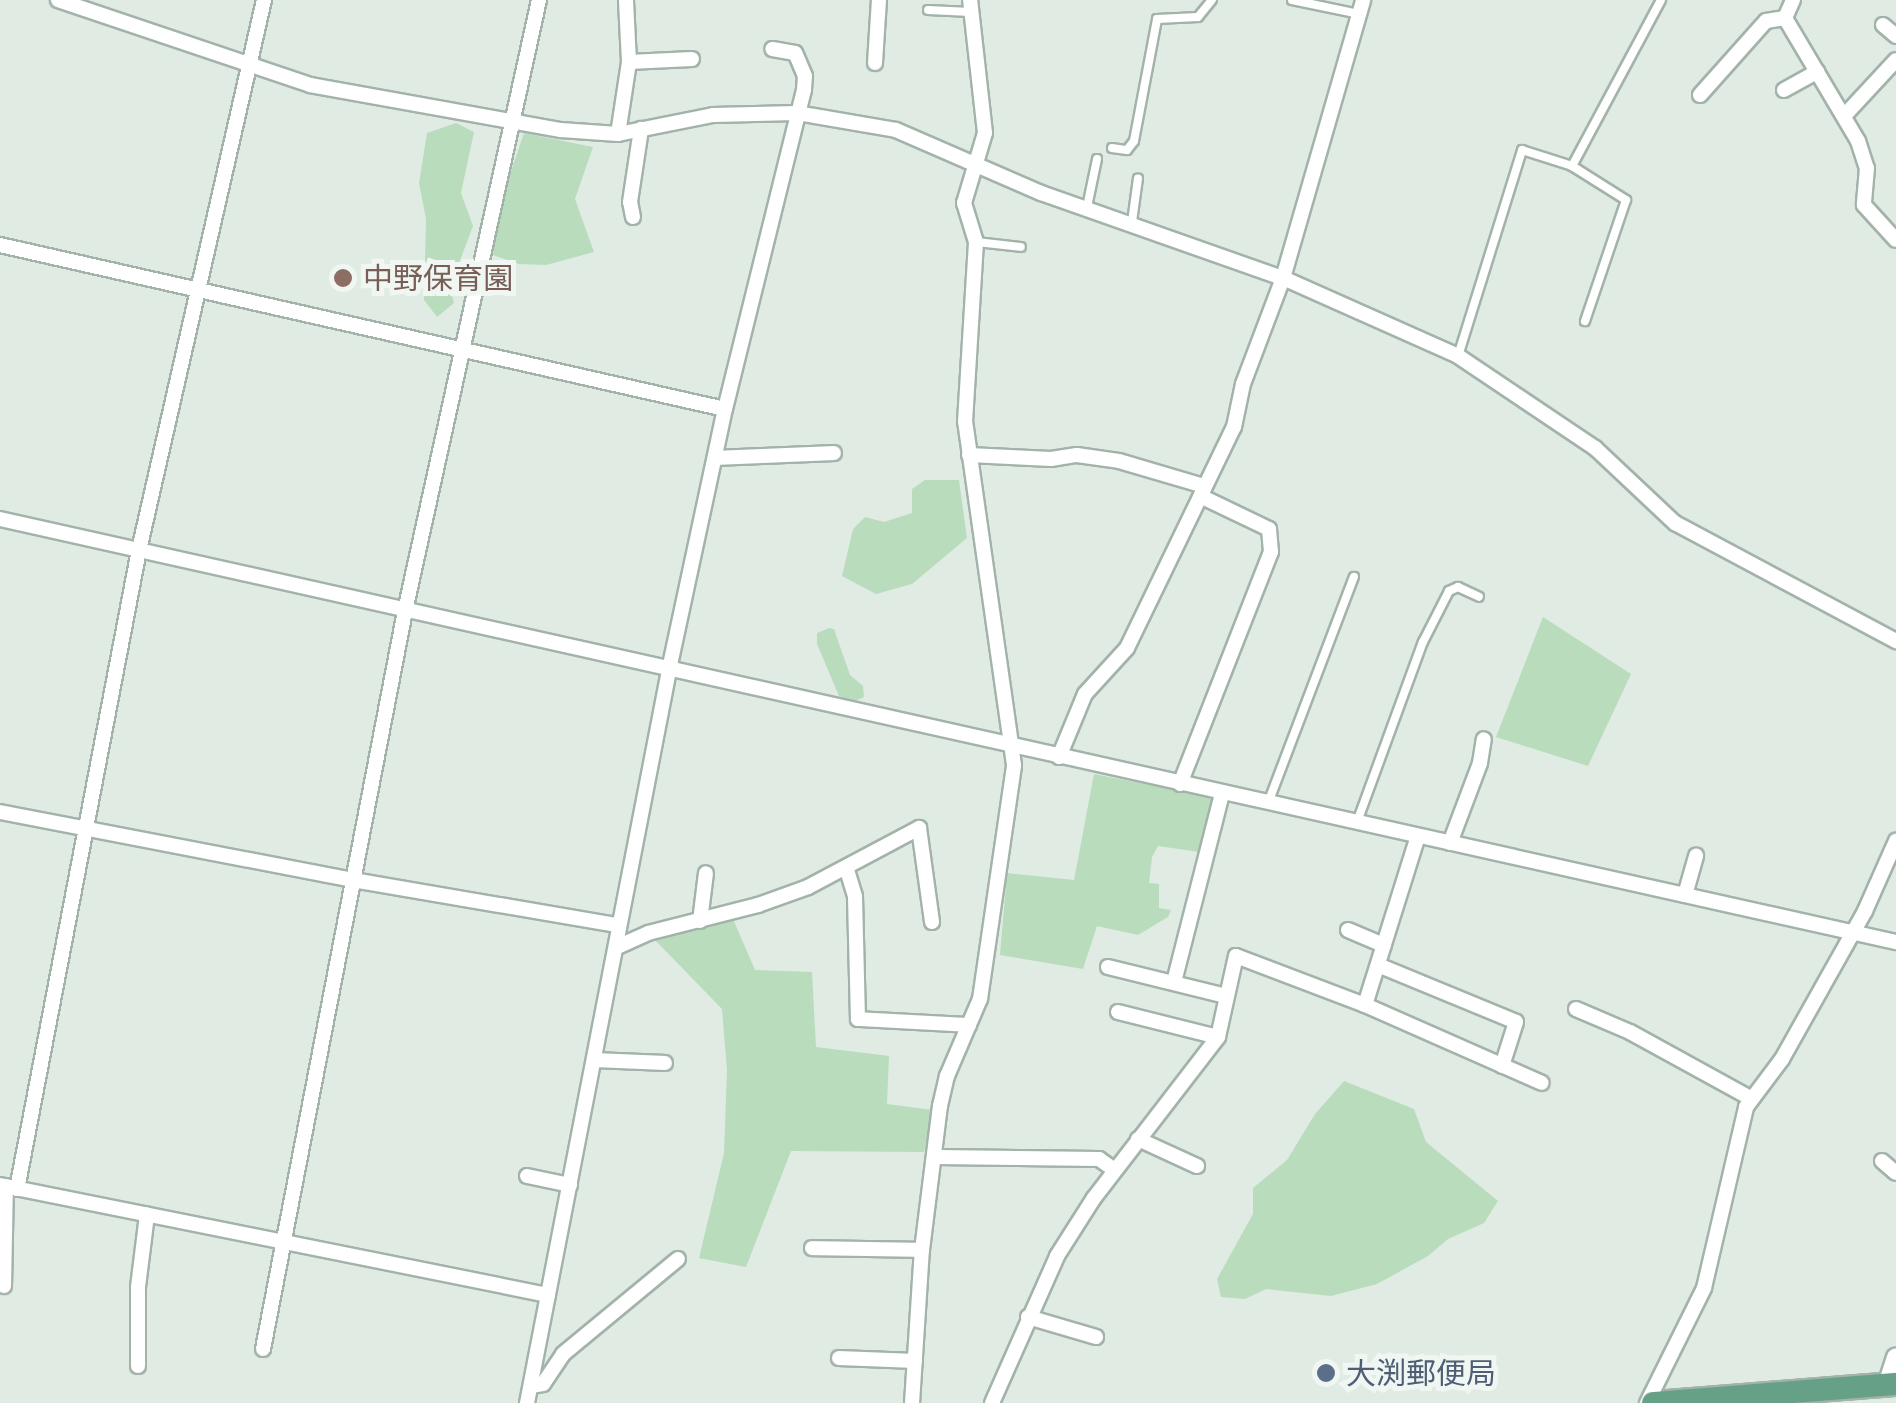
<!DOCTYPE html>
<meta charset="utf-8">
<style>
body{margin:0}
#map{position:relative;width:1896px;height:1403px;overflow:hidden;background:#e0ebe4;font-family:"Noto Sans","Noto Sans JP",sans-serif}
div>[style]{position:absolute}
.green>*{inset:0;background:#b9dcbd}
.roads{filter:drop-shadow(2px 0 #a3b3aa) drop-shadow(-2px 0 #a3b3aa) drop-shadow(0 2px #a3b3aa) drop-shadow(0 -2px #a3b3aa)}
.service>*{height:8px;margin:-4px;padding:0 4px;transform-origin:4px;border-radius:4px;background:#fff}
.minor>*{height:14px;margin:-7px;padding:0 7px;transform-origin:7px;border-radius:7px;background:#fff}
.tertiary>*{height:18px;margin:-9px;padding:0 9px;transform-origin:9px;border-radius:9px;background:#fff}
.primary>*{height:22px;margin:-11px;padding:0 11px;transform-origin:11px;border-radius:11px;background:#65a087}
.dots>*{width:28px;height:28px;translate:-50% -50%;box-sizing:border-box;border:5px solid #f0f7f3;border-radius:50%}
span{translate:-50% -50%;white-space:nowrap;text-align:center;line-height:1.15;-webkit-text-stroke:10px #f0f7f3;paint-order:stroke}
.education-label{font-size:30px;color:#785e54}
.left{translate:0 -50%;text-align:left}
.service-label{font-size:30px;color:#4e5e75}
</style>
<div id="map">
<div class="green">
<i style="clip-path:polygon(456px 123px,474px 132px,461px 193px,473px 226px,450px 287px,454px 303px,437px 317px,424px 300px,426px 219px,419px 183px,427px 133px)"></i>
<i style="clip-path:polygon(524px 133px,593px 147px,575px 199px,594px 252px,546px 265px,519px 264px,493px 255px,502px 198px)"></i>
<i style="clip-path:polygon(925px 480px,959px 480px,967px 538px,912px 584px,876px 594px,842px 576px,853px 529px,865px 517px,884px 522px,912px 513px,912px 489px)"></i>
<i style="clip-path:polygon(1543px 617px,1631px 674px,1588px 766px,1496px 737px)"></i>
<i style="clip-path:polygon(829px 628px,834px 629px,850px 675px,863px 686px,864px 697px,855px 701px,839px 696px,817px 644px,817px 633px)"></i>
<i style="clip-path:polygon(1094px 774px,1215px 798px,1199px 852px,1158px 846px,1152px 857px,1149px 883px,1159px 884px,1159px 908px,1171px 910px,1168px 917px,1138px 935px,1097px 926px,1083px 969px,1000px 955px,1007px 873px,1074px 880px)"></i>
<i style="clip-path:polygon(733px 919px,755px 970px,812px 972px,816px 1047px,889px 1056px,887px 1104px,933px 1110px,924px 1152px,791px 1151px,746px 1267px,699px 1258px,724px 1153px,727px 1070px,722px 1009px,653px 938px)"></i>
<i style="clip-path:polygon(1344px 1081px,1414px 1109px,1426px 1142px,1498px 1201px,1484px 1223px,1448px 1239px,1428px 1256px,1377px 1284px,1331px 1296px,1266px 1289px,1245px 1299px,1221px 1297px,1217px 1279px,1253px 1214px,1253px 1188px,1287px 1160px,1315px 1114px)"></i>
</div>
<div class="roads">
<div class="service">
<i style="left:1292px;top:0;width:68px;rotate:11.8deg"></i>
<i style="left:928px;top:10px;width:43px;rotate:2.7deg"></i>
<i style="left:1112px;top:148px;width:15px;rotate:8deg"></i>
<i style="left:1127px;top:150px;width:11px;rotate:-52deg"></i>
<i style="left:1134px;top:141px;width:124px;rotate:-79.3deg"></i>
<i style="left:1157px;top:19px;width:41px;rotate:-2.8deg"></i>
<i style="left:1198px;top:17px;width:22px;rotate:-51deg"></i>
<i style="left:1572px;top:166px;width:64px;rotate:32.2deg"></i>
<i style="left:1626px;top:200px;width:128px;rotate:108.7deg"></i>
<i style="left:1087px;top:207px;width:49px;rotate:-78.2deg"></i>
<i style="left:1132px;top:222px;width:44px;rotate:-82.2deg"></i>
<i style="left:976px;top:242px;width:45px;rotate:6.3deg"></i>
<i style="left:1458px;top:356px;width:216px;rotate:-72.7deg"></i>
<i style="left:1522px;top:150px;width:52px;rotate:17.7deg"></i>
<i style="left:1572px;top:166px;width:188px;rotate:-61.8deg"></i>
<i style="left:1268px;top:803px;width:242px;rotate:-69.2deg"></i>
<i style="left:1357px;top:822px;width:192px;rotate:-69.9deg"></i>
<i style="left:1423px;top:642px;width:57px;rotate:-63deg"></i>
<i style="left:1449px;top:591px;width:10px;rotate:-24deg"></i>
<i style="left:1458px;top:587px;width:23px;rotate:25deg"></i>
</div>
<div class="minor">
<i style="left:58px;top:0;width:266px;rotate:18.6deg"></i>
<i style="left:310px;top:85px;width:255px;rotate:10.2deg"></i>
<i style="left:561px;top:130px;width:57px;rotate:4deg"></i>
<i style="left:618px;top:134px;width:97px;rotate:-11.3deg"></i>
<i style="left:713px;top:115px;width:84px;rotate:-1.4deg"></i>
<i style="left:797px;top:113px;width:100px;rotate:9.7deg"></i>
<i style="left:896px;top:130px;width:158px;rotate:23.5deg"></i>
<i style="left:1041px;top:193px;width:256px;rotate:19.4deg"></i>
<i style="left:1283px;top:278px;width:192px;rotate:24deg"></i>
<i style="left:1458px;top:356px;width:165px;rotate:33.9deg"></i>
<i style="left:1595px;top:448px;width:110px;rotate:43.2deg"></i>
<i style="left:1675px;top:523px;width:251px;rotate:28.1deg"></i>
<i style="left:1793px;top:0;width:20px;rotate:114deg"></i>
<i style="left:1785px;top:18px;width:143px;rotate:59.3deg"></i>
<i style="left:1858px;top:141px;width:28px;rotate:72deg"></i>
<i style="left:1867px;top:168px;width:37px;rotate:95deg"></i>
<i style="left:1864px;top:205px;width:47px;rotate:47.6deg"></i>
<i style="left:1883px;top:25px;width:17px;rotate:40deg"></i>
<i style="left:629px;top:62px;width:63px;rotate:-2.7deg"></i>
<i style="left:875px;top:63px;width:63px;rotate:-86.4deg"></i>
<i style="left:1784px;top:90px;width:38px;rotate:-29deg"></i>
<i style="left:1700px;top:95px;width:99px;rotate:-48.3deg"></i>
<i style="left:1766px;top:21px;width:19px;rotate:-9deg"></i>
<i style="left:1844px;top:116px;width:76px;rotate:-47.1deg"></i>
<i style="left:618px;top:134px;width:73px;rotate:-81.3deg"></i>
<i style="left:629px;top:62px;width:62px;rotate:-92.8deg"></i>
<i style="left:633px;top:217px;width:15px;rotate:-101deg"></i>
<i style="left:630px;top:202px;width:74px;rotate:-81.4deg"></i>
<i style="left:0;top:245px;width:743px;rotate:12.75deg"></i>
<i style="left:969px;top:455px;width:82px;rotate:2.8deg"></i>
<i style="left:1051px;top:459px;width:26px;rotate:-9deg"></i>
<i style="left:1077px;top:455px;width:42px;rotate:8.1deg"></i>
<i style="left:1119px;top:461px;width:89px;rotate:16.4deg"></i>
<i style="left:715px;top:458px;width:119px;rotate:-2.4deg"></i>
<i style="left:0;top:519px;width:1943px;rotate:12.58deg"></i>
<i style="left:1059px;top:757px;width:68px;rotate:-67.6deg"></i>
<i style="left:1085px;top:694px;width:62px;rotate:-47.6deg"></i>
<i style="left:1127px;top:648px;width:246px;rotate:-64.2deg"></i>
<i style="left:1234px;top:427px;width:44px;rotate:-78.2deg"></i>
<i style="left:1243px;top:384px;width:113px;rotate:-69.3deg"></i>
<i style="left:1283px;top:278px;width:289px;rotate:-73.9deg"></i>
<i style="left:1180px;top:784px;width:249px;rotate:-68.6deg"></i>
<i style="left:1271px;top:552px;width:23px;rotate:-95deg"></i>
<i style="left:1269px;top:529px;width:76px;rotate:-154.4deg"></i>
<i style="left:0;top:812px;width:359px;rotate:10.9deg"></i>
<i style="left:353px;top:880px;width:268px;rotate:9.7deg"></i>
<i style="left:1450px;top:843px;width:85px;rotate:-69.4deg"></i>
<i style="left:1480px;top:763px;width:24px;rotate:-81deg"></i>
<i style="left:847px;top:870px;width:28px;rotate:73deg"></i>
<i style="left:855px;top:897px;width:122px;rotate:88.6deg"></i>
<i style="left:858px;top:1019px;width:111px;rotate:3.1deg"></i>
<i style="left:1685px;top:895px;width:41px;rotate:-74.2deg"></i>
<i style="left:700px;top:921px;width:48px;rotate:-82.9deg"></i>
<i style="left:1348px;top:930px;width:39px;rotate:23deg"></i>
<i style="left:617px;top:947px;width:34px;rotate:-24deg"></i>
<i style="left:648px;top:933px;width:114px;rotate:-14.3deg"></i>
<i style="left:758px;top:905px;width:53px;rotate:-19.8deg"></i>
<i style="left:808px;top:887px;width:126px;rotate:-28deg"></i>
<i style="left:919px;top:828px;width:95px;rotate:82.1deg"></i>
<i style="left:1378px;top:965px;width:149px;rotate:22.4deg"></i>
<i style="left:1516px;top:1022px;width:46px;rotate:107.7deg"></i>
<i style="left:1108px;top:967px;width:122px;rotate:13.8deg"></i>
<i style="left:1174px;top:982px;width:195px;rotate:-75.7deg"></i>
<i style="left:1365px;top:1005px;width:177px;rotate:-72.6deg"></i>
<i style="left:1576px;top:1009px;width:59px;rotate:23.1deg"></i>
<i style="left:1630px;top:1032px;width:139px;rotate:28.8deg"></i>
<i style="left:1118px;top:1012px;width:103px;rotate:14deg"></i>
<i style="left:595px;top:1060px;width:70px;rotate:2.5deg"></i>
<i style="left:1138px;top:1139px;width:65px;rotate:24.6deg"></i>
<i style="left:936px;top:1157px;width:163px;rotate:0.7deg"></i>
<i style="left:1099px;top:1159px;width:19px;rotate:35deg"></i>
<i style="left:1882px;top:1161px;width:18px;rotate:41deg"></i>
<i style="left:527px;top:1176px;width:44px;rotate:11.8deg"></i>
<i style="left:0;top:1185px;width:559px;rotate:11.35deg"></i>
<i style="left:17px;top:1189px;width:651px;rotate:-79.19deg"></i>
<i style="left:139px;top:550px;width:564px;rotate:-77.2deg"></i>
<i style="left:812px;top:1248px;width:110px;rotate:1deg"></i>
<i style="left:4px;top:1286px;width:100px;rotate:-88.9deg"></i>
<i style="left:1028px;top:1317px;width:71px;rotate:16.4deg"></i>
<i style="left:263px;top:1349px;width:752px;rotate:-79.11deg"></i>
<i style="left:405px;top:611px;width:626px;rotate:-77.63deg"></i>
<i style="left:839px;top:1358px;width:76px;rotate:2.3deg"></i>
<i style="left:138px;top:1366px;width:79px;rotate:-90deg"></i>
<i style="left:138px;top:1287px;width:73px;rotate:-82.9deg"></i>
<i style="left:531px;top:1386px;width:12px;rotate:-9deg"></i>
<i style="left:543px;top:1384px;width:36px;rotate:-56deg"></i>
<i style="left:563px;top:1354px;width:149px;rotate:-39.6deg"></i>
<i style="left:527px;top:1403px;width:752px;rotate:-79.03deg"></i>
<i style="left:670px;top:665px;width:262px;rotate:-77.9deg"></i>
<i style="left:725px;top:409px;width:329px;rotate:-76.1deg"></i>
<i style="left:804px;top:90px;width:14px;rotate:-86deg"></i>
<i style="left:805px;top:76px;width:25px;rotate:-113deg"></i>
<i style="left:795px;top:53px;width:23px;rotate:-170deg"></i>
<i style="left:912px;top:1403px;width:153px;rotate:-86.3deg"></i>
<i style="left:922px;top:1250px;width:145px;rotate:-82.9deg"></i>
<i style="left:940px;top:1106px;width:31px;rotate:-77deg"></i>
<i style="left:947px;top:1076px;width:84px;rotate:-66.8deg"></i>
<i style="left:980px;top:999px;width:236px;rotate:-81.7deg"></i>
<i style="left:1014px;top:765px;width:346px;rotate:-98.1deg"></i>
<i style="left:965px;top:422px;width:180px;rotate:-86.5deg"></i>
<i style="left:976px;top:242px;width:41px;rotate:-107.1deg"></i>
<i style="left:964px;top:203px;width:73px;rotate:-73.3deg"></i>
<i style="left:985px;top:133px;width:134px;rotate:-96.4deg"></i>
<i style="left:992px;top:1403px;width:161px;rotate:-66.1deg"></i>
<i style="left:1057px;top:1256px;width:69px;rotate:-57.5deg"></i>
<i style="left:1094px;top:1198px;width:203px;rotate:-52.4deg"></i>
<i style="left:1218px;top:1037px;width:83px;rotate:-77.5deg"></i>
<i style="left:1236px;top:956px;width:138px;rotate:20.8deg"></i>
<i style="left:1365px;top:1005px;width:193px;rotate:23.8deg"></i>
<i style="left:1647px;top:1403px;width:128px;rotate:-63.6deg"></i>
<i style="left:1704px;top:1288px;width:186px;rotate:-76.9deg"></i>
<i style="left:1746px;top:1107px;width:60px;rotate:-53.1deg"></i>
<i style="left:1782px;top:1059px;width:170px;rotate:-60.7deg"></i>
<i style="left:1865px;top:911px;width:77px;rotate:-66.1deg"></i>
</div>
<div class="tertiary">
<i style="left:1887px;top:1385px;width:29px;rotate:-72deg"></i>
</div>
<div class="primary">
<i style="left:1653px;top:1403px;width:244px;rotate:-4.5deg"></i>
</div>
</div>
<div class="dots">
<i style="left:343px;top:278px;background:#8d6e63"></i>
<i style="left:1326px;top:1373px;background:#5c6f8a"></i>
</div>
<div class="education-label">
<span class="left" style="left:363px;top:278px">中野保育園</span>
</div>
<div class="service-label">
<span class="left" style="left:1346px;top:1373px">大渕郵便局</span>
</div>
</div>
